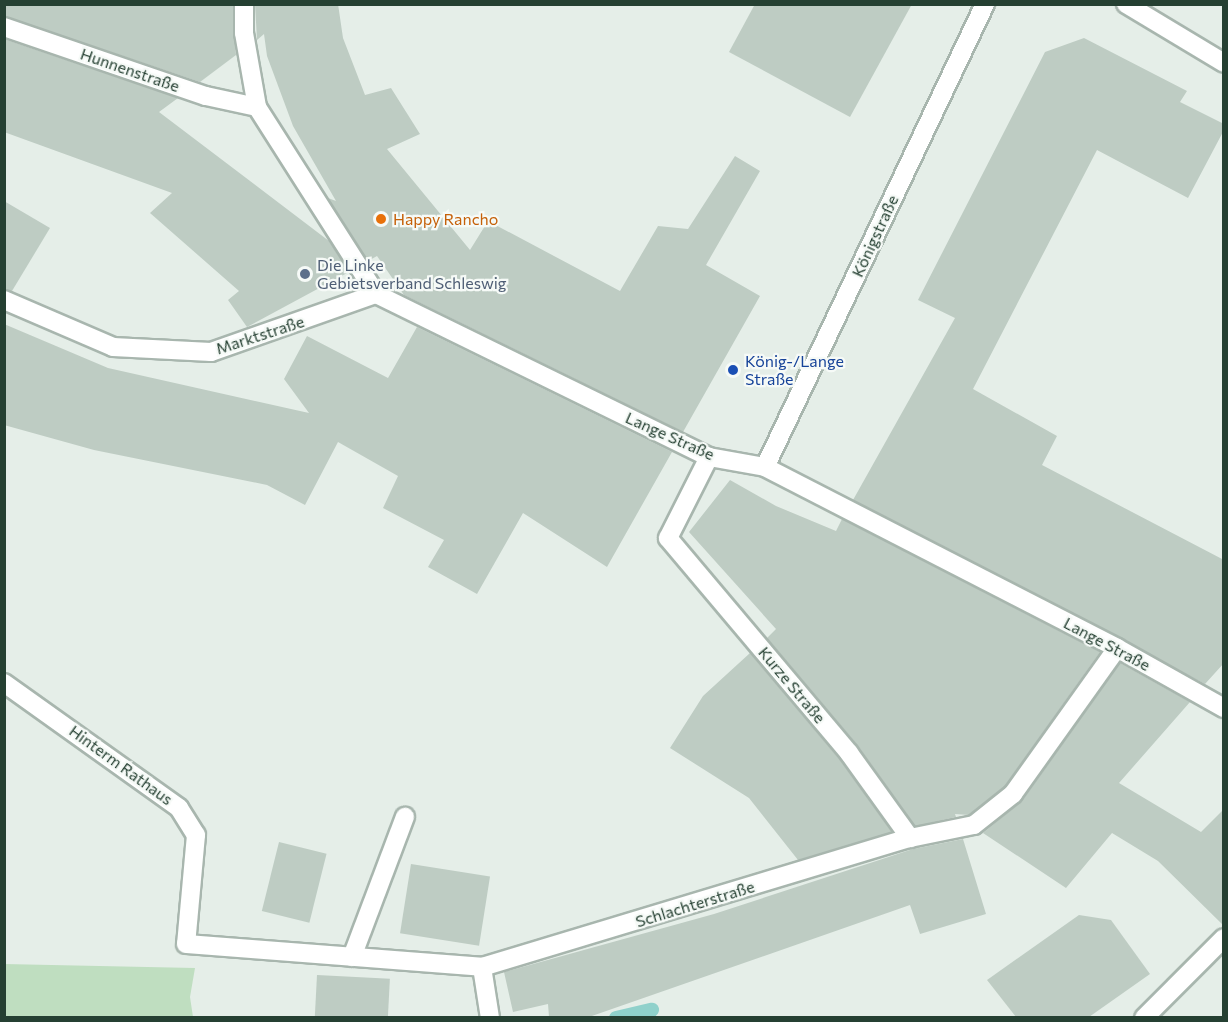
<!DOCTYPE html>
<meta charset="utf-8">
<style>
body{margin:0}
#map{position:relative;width:1228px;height:1022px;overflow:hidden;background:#e5eee8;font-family:Commissioner,sans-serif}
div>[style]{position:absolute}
.green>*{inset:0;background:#bfdec0}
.stream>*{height:14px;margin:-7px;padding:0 7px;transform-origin:7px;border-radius:7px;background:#90d1cb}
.building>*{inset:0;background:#beccc3;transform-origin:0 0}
.roads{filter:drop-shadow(2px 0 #a8b6ae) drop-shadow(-2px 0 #a8b6ae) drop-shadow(0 2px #a8b6ae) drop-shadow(0 -2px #a8b6ae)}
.lane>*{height:18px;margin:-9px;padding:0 9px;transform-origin:9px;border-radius:9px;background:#fff}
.street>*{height:18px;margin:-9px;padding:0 9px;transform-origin:9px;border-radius:9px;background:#fff}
.dots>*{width:16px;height:16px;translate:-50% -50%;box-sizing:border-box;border:3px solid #f6faf7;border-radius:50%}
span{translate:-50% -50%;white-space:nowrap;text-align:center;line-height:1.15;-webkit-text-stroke:4.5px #f6faf7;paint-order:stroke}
.street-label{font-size:16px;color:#254032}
.food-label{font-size:16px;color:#c56008}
.left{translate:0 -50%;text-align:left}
.service-label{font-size:16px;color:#4e5e75}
.transit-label{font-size:16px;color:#164399}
.frame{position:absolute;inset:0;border:6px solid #254032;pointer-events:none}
</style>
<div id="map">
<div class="green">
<i style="clip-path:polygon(4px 964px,195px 968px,190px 997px,193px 1017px,5px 1017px)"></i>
</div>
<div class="stream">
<i style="left:616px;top:1018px;width:37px;rotate:-13deg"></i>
</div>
<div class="building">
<i style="clip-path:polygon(4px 4px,233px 4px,236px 55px,200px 82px,4px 16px)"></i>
<i style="clip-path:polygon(255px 4px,338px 4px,343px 38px,365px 95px,391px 88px,420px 134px,387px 149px,470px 250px,488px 221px,620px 291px,658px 226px,688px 229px,735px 156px,760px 171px,706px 265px,760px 296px,683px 432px,404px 295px,377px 256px,368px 261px,328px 198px,336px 201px,293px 126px,267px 56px,264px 34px,257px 40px)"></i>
<i style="clip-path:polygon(755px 4px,912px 4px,850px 117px,729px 52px)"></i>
<i style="clip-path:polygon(1084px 38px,1187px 91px,1180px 102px,1224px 124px,1224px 130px,1188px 198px,1097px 150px,973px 389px,1057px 436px,1042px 465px,1224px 560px,1224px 663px,1205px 684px,853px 500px,955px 318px,918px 300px,1045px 52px)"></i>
<i style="clip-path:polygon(4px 39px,178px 98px,159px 112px,329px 241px,349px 272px,247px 327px,228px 300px,239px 291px,150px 213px,172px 193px,4px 132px)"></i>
<i style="clip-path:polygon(4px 201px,50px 228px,12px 291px,4px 289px)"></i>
<i style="clip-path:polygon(4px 324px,108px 368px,309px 413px,284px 379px,307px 336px,388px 378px,417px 327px,672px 452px,607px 567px,523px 513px,477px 594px,428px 567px,444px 540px,383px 508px,398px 476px,338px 442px,305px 505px,267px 485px,94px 450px,4px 425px)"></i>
<i style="clip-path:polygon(730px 480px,776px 506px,836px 531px,842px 519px,1100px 652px,1005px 786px,969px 815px,955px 814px,956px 817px,915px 826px,858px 746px,767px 638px,776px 629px,689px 532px)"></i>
<i style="clip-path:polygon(750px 653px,840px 760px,892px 832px,798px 860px,749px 798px,670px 748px,703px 696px)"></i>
<i style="clip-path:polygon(1120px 663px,1190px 702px,1119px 783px,1201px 832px,1224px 809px,1224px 926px,1158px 861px,1112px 833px,1066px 888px,983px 833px,1022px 801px)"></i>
<i style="clip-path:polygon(963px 839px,986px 914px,920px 934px,910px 905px,589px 1017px,549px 1017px,548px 1004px,513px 1012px,504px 972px,714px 914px,913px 849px)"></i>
<i style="left:279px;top:842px;width:49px;height:71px;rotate:14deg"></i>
<i style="left:411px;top:864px;width:80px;height:70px;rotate:9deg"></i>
<i style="clip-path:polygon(1079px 915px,1111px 920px,1150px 974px,1089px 1017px,1016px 1017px,987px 980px)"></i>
<i style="left:317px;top:975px;width:73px;height:42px;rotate:3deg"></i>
</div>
<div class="roads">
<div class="lane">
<i style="left:352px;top:957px;width:150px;rotate:-69.3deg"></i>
</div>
<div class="street">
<i style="left:244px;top:4px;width:29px;rotate:90deg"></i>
<i style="left:244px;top:33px;width:75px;rotate:80deg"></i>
<i style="left:257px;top:107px;width:222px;rotate:57.5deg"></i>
<i style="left:376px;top:294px;width:371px;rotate:26.1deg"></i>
<i style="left:709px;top:457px;width:57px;rotate:10.1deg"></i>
<i style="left:765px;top:467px;width:396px;rotate:27.2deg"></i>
<i style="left:1117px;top:648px;width:123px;rotate:29.3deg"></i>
<i style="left:1126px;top:4px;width:114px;rotate:31deg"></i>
<i style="left:4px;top:27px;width:213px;rotate:18.9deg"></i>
<i style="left:206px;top:96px;width:52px;rotate:12.2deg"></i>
<i style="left:4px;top:300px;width:119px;rotate:23.3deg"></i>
<i style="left:113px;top:347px;width:98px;rotate:2.9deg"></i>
<i style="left:211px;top:352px;width:175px;rotate:-19.4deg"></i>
<i style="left:709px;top:457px;width:91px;rotate:116.8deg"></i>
<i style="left:668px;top:538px;width:281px;rotate:49.9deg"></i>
<i style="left:849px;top:753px;width:105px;rotate:54.3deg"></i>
<i style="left:765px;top:467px;width:513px;rotate:-64.58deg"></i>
<i style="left:4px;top:683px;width:215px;rotate:35.5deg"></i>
<i style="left:179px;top:808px;width:32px;rotate:58deg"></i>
<i style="left:196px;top:835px;width:109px;rotate:95.2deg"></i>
<i style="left:186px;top:944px;width:297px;rotate:4.4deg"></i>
<i style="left:482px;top:967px;width:447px;rotate:-16.8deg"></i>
<i style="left:910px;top:838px;width:65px;rotate:-11.5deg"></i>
<i style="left:974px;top:825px;width:50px;rotate:-38.5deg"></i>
<i style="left:1013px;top:794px;width:179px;rotate:-54.5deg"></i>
<i style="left:482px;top:967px;width:52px;rotate:81.1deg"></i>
<i style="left:1144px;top:1018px;width:113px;rotate:-45deg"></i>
</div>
</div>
<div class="dots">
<i style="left:381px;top:219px;background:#e8710a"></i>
<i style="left:305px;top:274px;background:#5c6f8a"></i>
<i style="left:733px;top:370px;background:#1a4fb4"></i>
</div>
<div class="street-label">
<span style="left:130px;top:70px;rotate:19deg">Hunnenstraße</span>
<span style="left:875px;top:236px;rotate:-65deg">Königstraße</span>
<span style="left:260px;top:335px;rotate:-18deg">Marktstraße</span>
<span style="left:670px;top:436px;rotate:24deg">Lange Straße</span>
<span style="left:1107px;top:644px;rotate:28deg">Lange Straße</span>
<span style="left:792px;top:685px;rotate:50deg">Kurze Straße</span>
<span style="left:121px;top:765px;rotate:36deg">Hinterm Rathaus</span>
<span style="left:695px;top:904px;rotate:-17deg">Schlachterstraße</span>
</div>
<div class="food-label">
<span class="left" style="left:393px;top:219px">Happy Rancho</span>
</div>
<div class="service-label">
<span class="left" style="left:317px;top:274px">Die Linke<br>Gebietsverband Schleswig</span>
</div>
<div class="transit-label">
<span class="left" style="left:745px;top:370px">König-/Lange<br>Straße</span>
</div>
<div class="frame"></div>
</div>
